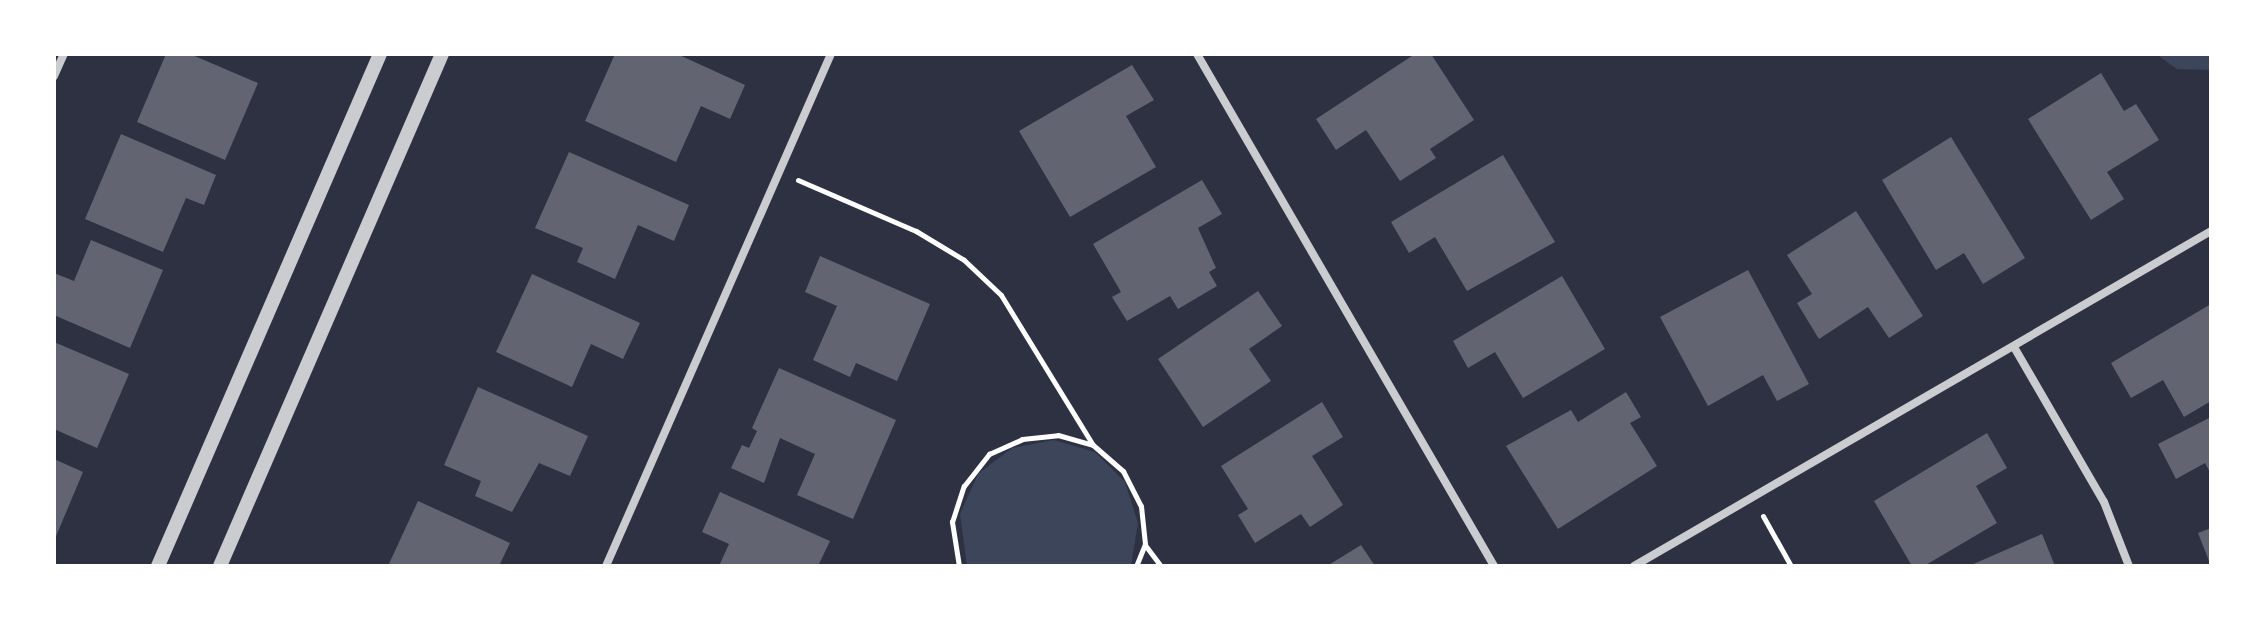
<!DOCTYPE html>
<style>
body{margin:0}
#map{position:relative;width:2265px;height:620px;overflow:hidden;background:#2d3142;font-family:"Exo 2",sans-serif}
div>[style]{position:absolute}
.green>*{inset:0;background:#3c4559}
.building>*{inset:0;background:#626471}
.path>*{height:5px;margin:-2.5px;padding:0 2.5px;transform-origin:2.5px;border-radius:2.5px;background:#fff}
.minor>*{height:8px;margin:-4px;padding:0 4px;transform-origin:4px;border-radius:4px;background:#caccd0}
.tertiary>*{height:14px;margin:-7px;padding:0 7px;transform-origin:7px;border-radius:7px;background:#caccd0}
span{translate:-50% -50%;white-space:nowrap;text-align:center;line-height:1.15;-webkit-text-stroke:8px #fff;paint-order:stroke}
.frame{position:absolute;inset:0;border:56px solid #fff;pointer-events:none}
</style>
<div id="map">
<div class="green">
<i style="clip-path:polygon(2156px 54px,2211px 54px,2211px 70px,2177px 69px)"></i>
<i style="clip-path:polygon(1054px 440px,1095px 452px,1125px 482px,1138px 523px,1131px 566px,967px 566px,960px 514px,978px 474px,1012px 448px)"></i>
</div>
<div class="building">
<i style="clip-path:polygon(166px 54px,190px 54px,258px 83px,225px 160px,137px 122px)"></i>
<i style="clip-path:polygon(615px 54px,677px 54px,745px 85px,730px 119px,701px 106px,676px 162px,585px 121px)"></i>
<i style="clip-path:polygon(1415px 54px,1431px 54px,1474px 120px,1430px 149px,1436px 158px,1400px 181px,1366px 130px,1336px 150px,1316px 119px)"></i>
<i style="clip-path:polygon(1132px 65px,1154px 100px,1126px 116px,1156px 167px,1070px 217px,1019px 131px)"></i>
<i style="clip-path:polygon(2101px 73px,2124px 111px,2136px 104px,2159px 140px,2107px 172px,2124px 199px,2091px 220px,2028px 119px)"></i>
<i style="clip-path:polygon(121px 134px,216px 175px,204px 205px,186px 198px,163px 252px,85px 219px)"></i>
<i style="clip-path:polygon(1951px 137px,2025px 258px,1983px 284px,1964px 253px,1936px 270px,1882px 180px)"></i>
<i style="clip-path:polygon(569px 152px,689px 205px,674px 241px,638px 225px,615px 279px,577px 262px,583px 248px,535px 228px)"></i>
<i style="clip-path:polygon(1503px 155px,1555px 242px,1467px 291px,1435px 237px,1409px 253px,1391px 222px)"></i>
<i style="clip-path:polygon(1202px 180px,1222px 214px,1198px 228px,1216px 268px,1209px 272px,1217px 286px,1178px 309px,1170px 296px,1127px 321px,1112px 297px,1121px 292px,1093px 244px)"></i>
<i style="clip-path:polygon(1856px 211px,1923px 316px,1889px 338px,1868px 307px,1819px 339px,1797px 303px,1812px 294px,1787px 255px)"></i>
<i style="clip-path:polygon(91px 240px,163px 270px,130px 348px,54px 315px,54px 273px,74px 281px)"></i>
<i style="clip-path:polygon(820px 256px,930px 304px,897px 381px,856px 363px,850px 377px,813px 360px,837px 306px,805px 292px)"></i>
<i style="clip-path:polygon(1748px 270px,1809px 384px,1777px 401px,1763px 375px,1708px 406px,1660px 317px)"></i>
<i style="clip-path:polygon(532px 274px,640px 323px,623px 359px,591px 344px,572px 387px,496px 352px)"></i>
<i style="clip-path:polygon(1562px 276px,1605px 349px,1523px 398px,1495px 352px,1468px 368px,1453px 341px)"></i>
<i style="clip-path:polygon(1258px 291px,1282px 326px,1249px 349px,1271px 381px,1203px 427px,1158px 359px)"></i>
<i style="clip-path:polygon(2211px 304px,2211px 401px,2184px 417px,2163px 380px,2131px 398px,2111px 363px)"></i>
<i style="clip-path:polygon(54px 342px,129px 374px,97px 448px,54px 429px)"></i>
<i style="clip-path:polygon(779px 368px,896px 420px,853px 519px,797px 495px,815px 454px,780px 438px,764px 483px,731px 468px,742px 445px,749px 448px,757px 431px,752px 428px)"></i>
<i style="clip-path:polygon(478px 387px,588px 436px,570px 476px,539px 463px,512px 512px,475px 496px,481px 481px,444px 465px)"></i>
<i style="clip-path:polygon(1626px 392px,1641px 417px,1630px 423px,1657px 466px,1558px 529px,1506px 446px,1571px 410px,1578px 422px)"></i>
<i style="clip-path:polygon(1322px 402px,1343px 437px,1312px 456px,1343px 505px,1310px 527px,1301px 514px,1255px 543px,1238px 515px,1248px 509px,1221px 466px)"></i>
<i style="clip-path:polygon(2211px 417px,2211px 474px,2205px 463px,2176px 479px,2158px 444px)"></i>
<i style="clip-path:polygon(1987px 433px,2007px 468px,1976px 486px,1997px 523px,1924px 566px,1912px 566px,1874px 501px)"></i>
<i style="clip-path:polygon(54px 459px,83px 472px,54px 541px)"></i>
<i style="clip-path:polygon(720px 492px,830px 541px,818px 566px,719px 566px,729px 544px,702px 532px)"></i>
<i style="clip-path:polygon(418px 501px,510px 543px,499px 566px,388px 566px)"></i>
<i style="clip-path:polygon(2211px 528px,2211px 566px,2198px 533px)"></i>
<i style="clip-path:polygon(2042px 534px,2055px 566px,1969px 566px)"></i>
<i style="clip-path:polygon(1361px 545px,1375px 566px,1327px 566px)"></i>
</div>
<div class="path">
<i style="left:798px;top:180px;width:129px;rotate:23.4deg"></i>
<i style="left:916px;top:231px;width:56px;rotate:31.1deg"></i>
<i style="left:964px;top:260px;width:51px;rotate:43.4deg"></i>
<i style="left:1001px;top:295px;width:176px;rotate:58.5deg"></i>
<i style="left:1763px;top:516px;width:57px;rotate:60.8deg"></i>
<i style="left:1145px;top:545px;width:26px;rotate:53deg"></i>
<i style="left:959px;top:566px;width:45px;rotate:-99deg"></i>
<i style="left:952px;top:522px;width:38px;rotate:-72deg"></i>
<i style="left:964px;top:486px;width:41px;rotate:-52deg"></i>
<i style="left:989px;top:454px;width:36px;rotate:-24deg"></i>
<i style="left:1022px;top:439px;width:36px;rotate:-6deg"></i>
<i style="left:1058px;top:435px;width:36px;rotate:16deg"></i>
<i style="left:1093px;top:445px;width:40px;rotate:41deg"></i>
<i style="left:1123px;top:471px;width:39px;rotate:63deg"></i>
<i style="left:1141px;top:506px;width:38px;rotate:84deg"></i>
<i style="left:1145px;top:544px;width:24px;rotate:112deg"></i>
</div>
<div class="minor">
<i style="left:1197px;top:54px;width:592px;rotate:59.88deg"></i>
<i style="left:54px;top:76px;width:24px;rotate:-66deg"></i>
<i style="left:2014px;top:347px;width:179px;rotate:59.9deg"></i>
<i style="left:2104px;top:502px;width:69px;rotate:68.7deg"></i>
<i style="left:606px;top:566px;width:559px;rotate:-66.28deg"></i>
<i style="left:1634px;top:566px;width:667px;rotate:-30.14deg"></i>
</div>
<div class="tertiary">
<i style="left:158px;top:566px;width:558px;rotate:-66.56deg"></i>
<i style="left:220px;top:566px;width:558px;rotate:-66.56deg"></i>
</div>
<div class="frame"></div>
</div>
